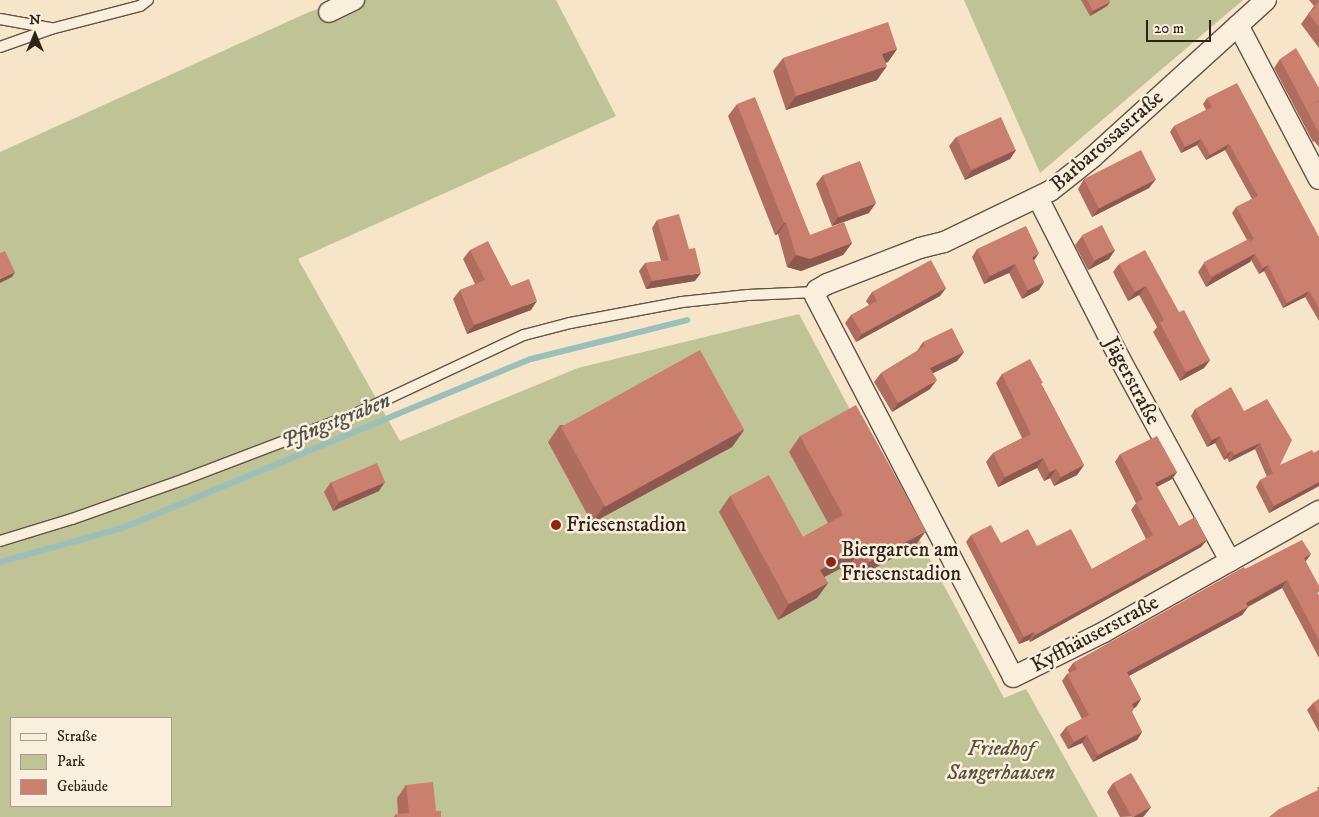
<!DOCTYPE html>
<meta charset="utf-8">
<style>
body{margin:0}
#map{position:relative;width:1319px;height:817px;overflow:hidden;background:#f7e5ca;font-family:"IM FELL DW Pica",serif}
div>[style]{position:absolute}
.green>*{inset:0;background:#bfc395}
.stream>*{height:6px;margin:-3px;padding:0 3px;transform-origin:3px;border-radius:3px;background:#9dbfb9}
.roads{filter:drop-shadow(1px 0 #605445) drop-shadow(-1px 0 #605445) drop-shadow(0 1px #605445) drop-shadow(0 -1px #605445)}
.service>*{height:10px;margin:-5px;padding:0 5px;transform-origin:5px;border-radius:5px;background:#faeedd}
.minor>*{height:20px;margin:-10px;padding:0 10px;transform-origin:10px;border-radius:10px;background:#faeedd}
.wall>*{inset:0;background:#ae6d5f}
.shaded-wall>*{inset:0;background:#8d594e}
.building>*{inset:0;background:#ca7f6f;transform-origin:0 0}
.dots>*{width:14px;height:14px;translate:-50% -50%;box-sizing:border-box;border:2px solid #faeedd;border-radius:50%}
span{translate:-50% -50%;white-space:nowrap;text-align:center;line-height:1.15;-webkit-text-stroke:5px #faeedd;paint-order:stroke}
.street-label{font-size:21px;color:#2d2319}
.poi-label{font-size:21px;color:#2d2319}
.left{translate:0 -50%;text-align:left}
.park-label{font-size:21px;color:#59533e;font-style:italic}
.water-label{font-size:22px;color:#4f5249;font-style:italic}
.legend{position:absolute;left:10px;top:717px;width:162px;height:90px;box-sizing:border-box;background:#faeedd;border:1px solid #a89d8f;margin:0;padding:6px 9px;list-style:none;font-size:15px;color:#2d2319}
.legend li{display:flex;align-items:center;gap:10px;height:25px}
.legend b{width:25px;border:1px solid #a89d8f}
.north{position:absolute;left:10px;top:10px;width:50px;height:50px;-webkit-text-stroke:4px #faeedd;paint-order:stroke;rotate:0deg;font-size:14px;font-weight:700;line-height:20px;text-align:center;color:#2d2319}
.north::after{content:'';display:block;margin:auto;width:18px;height:22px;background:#2d2319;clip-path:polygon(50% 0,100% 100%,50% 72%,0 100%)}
.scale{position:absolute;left:1146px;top:20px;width:65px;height:22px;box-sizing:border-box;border:2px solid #2d2319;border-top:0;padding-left:6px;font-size:15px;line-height:18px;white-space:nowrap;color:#2d2319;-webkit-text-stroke:4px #faeedd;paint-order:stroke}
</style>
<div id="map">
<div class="green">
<i style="clip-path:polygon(evenodd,346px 0,556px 0,616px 116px,298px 259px,400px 441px,578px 368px,799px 314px,1004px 698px,1026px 689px,1098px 817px,0 817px,0 152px,309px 12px,346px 0,11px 718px,171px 718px,171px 806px,11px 806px,11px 718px)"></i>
<i style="clip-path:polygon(964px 0,1243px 0,1040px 173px)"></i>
</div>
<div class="stream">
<i style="left:0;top:562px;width:130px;rotate:-15.6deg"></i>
<i style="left:125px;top:527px;width:439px;rotate:-22.5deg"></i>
<i style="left:531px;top:359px;width:161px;rotate:-14deg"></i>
</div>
<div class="roads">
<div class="service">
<i style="left:0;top:19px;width:51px;rotate:10.2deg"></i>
<i style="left:0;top:47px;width:54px;rotate:-19.4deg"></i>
<i style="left:51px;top:29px;width:92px;rotate:-14.5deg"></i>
<i style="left:140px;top:6px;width:10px;rotate:-37deg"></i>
<i style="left:0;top:541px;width:75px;rotate:-17deg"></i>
<i style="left:72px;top:519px;width:120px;rotate:-19.5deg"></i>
<i style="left:185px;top:479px;width:180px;rotate:-20.9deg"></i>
<i style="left:353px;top:415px;width:189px;rotate:-25.1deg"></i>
<i style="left:524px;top:335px;width:48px;rotate:-14.6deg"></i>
<i style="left:570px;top:323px;width:114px;rotate:-10.6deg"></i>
<i style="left:682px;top:302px;width:66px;rotate:-6.1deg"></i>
<i style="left:748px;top:295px;width:68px;rotate:-2.5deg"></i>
</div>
<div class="minor">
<i style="left:1266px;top:0;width:235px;rotate:137.8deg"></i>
<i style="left:1092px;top:158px;width:53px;rotate:141.8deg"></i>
<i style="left:1050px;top:191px;width:118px;rotate:154.3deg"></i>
<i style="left:944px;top:242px;width:25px;rotate:166deg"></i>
<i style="left:920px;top:248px;width:100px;rotate:158.8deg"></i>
<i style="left:827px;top:284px;width:12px;rotate:149deg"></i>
<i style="left:817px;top:290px;width:6px;rotate:108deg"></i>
<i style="left:815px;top:296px;width:429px;rotate:62.5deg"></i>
<i style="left:1013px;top:677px;width:102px;rotate:-26.3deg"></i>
<i style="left:1104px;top:632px;width:247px;rotate:-29.4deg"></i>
<i style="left:329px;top:12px;width:28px;rotate:-26deg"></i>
<i style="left:1238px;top:25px;width:174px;rotate:62.3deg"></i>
<i style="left:1038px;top:198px;width:181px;rotate:63deg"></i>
<i style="left:1120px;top:359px;width:230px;rotate:61.4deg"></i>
</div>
</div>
<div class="wall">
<i style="clip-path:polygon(1081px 0,1109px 0,1110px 2px,1107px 6px,1090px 16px)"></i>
<i style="clip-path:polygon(1309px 0,1319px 0,1319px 48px,1301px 24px,1314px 6px)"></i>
<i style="clip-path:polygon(897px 49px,888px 62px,885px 63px,877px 80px,786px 110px,773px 71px,783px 58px)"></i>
<i style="clip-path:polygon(1280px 59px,1319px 88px,1319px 147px,1314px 141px,1313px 142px,1274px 68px)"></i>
<i style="clip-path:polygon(1207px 98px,1319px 237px,1319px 321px,1305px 297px,1283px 308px,1264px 271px,1259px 274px,1251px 260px,1250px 262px,1206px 287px,1198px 272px,1204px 263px,1247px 240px,1232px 213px,1236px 207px,1252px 199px,1225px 150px,1206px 160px,1197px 145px,1181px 153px,1170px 132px,1174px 126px,1206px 110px,1203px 104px)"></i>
<i style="clip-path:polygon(737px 104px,810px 235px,852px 243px,843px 255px,801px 271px,787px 267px,778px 234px,775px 235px,728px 116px)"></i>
<i style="clip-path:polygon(956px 137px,1016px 150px,1010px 159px,965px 180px,949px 146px)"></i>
<i style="clip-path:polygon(823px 175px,869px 213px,832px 226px,816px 184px)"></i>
<i style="clip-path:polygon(1084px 179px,1156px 179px,1149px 188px,1092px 217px,1078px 189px)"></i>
<i style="clip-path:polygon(657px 220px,695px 281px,646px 289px,639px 271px,645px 263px,661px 261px,652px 228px)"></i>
<i style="clip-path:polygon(1082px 236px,1115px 250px,1109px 259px,1088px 270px,1075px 245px)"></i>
<i style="clip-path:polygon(977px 249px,1034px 260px,1044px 282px,1039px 290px,1022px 299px,1009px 273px,984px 284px,972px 257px)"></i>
<i style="clip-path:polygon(470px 250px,511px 286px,531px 310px,467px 334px,453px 299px,460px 290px,475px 284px,463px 259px)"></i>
<i style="clip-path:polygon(1119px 264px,1179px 312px,1210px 360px,1204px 368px,1180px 381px,1153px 332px,1157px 327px,1139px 295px,1128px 301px,1113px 272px)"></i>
<i style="clip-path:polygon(946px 288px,940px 296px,856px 342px,845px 323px,851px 315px,869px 305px,866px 301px,872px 292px)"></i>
<i style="clip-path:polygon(923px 342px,964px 352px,957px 361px,933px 373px,930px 389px,892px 412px,874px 382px,881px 373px,917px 351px)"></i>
<i style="clip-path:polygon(1002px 374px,1042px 385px,1084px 465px,1077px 475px,1054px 486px,1050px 478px,1044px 481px,1037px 468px,998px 487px,986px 462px,993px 453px,1022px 438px,996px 383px)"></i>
<i style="clip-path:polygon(1195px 409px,1244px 411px,1280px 465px,1314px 453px,1319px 450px,1319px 486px,1269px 513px,1256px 487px,1260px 480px,1267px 477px,1255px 449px,1229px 462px,1227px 458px,1224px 460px,1215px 443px,1207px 447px,1191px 416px)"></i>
<i style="clip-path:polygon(560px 425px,744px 430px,732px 447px,592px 523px,548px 442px)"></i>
<i style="clip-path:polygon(800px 436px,915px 546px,858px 577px,851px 563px,824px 577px,828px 583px,817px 598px,778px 620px,719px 512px,730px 496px,803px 537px,828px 523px,789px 452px)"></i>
<i style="clip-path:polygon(1120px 454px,1177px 472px,1172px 479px,1157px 487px,1179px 526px,1207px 540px,1201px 547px,1030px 642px,1029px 640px,1019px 644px,966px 542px,971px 535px,1001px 543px,1037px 546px,1092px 569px,1146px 539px,1131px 510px,1136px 503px,1115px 462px)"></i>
<i style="clip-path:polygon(331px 482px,379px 491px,333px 511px,324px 492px)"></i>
<i style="clip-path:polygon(1311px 554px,1305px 562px,1319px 586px,1319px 591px,1317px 593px,1319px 596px,1319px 658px,1282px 588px,1248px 607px,1242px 615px,1129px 676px,1141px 699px,1136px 707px,1134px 708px,1132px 712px,1142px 732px,1137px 740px,1093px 762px,1082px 743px,1068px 749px,1060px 735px,1066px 727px,1082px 719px,1062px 681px,1067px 674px,1069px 673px,1068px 670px,1073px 663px,1245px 569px)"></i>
<i style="clip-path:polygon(1319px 699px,1319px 732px,1307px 710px,1313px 703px)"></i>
<i style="clip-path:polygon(1113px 783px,1151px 807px,1144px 816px,1120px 817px,1107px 792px)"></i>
<i style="clip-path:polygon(406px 785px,436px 811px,441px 817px,394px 817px,396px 814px,398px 814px,397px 798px)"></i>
</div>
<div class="shaded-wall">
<i style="clip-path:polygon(1110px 2px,1107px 6px,1090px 16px,1093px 11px)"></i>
<i style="clip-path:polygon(897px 49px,888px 62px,873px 67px,882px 54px)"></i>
<i style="clip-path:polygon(887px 66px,877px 80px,786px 110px,796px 96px)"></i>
<i style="clip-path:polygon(1201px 139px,1197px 145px,1181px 153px,1185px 147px)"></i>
<i style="clip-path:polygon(1229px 144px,1225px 150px,1206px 160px,1210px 155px)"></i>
<i style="clip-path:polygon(1016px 150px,1010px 159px,965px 180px,971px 171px)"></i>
<i style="clip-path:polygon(1156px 179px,1149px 188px,1092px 217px,1099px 208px)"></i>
<i style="clip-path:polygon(876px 203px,869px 213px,832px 226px,838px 217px)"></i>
<i style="clip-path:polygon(786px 222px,778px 234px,775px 235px,784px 223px)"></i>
<i style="clip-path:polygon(852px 243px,843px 255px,801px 271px,787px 267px,796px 255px)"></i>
<i style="clip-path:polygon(1115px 250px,1109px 259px,1088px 270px,1095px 261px)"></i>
<i style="clip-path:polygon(1039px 253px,1033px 262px,1032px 257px)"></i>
<i style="clip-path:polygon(1256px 253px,1250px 262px,1206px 287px,1212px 278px)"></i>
<i style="clip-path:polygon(1015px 264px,1009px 273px,984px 284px,990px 276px)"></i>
<i style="clip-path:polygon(1268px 265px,1264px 271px,1259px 274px,1263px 268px)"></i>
<i style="clip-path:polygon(15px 272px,12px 277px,0 283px,0 279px)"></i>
<i style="clip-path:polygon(701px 273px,695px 281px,646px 289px,652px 281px)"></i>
<i style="clip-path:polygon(1044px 282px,1039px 290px,1022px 299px,1028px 290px)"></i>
<i style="clip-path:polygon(1146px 286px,1139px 295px,1128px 301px,1135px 292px)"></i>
<i style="clip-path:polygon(946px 288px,940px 296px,856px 342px,862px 334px)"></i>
<i style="clip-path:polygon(1309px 291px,1305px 297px,1283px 308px,1287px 303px)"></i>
<i style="clip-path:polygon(537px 301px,531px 310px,467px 334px,474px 325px)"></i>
<i style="clip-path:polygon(964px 352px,957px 361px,924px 378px,930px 368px)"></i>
<i style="clip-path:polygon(1210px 360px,1204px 368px,1180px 381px,1186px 372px)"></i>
<i style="clip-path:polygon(937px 380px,930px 389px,892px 412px,898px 403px)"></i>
<i style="clip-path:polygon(744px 430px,732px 447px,592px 523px,604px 506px)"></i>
<i style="clip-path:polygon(1220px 436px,1215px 443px,1207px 447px,1212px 440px)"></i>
<i style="clip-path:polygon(1260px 443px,1255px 449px,1229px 462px,1234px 455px)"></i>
<i style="clip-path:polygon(1232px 451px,1227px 458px,1224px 460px,1228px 453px)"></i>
<i style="clip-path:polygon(1043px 458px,1037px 468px,998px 487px,1005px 477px)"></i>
<i style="clip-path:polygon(1084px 465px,1077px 475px,1054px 486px,1061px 477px)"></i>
<i style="clip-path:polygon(1056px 469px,1050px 478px,1044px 481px,1050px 472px)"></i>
<i style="clip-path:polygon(1177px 472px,1172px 479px,1150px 490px,1155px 483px)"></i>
<i style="clip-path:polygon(385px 482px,379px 491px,333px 511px,339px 502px)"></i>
<i style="clip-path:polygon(1319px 482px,1319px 486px,1269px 513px,1274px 506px)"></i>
<i style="clip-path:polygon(926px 531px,915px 546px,858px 577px,869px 562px)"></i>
<i style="clip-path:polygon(1207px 540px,1201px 547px,1030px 642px,1035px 635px)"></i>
<i style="clip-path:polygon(862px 547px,851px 563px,809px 585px,820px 570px)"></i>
<i style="clip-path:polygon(1311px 554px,1305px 562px,1304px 558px)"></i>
<i style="clip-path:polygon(1287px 580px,1282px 588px,1245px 608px,1248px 607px,1242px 615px,1121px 680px,1127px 672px,1246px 603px)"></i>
<i style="clip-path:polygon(828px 583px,817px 598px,778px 620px,789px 604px)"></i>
<i style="clip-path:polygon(1034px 632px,1029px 640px,1019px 644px,1024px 637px)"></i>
<i style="clip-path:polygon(1141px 699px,1136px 707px,1127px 712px,1132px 704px)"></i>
<i style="clip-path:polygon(1142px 732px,1137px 740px,1093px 762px,1098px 755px)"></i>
<i style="clip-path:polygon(1087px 735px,1082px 743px,1068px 749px,1074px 742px)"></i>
<i style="clip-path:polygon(1151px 807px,1143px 817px,1133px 817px)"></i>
</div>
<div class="building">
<i style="clip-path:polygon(1087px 0,1109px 0,1110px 2px,1093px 11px)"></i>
<i style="clip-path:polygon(1319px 2px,1319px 27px,1308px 13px,1316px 8px,1314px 6px)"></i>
<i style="clip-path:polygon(888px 22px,897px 49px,882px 54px,887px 66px,796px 96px,783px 58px)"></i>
<i style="clip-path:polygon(1296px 48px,1319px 88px,1319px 100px,1308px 107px,1319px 101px,1319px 133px,1280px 59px)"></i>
<i style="clip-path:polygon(1237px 83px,1319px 237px,1319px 308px,1309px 291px,1287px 303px,1268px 265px,1263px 268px,1255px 254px,1256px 253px,1250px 241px,1254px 239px,1236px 207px,1258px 196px,1229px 144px,1210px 155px,1201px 139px,1185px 147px,1174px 126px,1212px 107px,1207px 98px)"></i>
<i style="clip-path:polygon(755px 97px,810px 235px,844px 222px,852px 243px,810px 259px,796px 255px,786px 222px,784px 223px,737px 104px)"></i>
<i style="left:1001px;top:117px;width:36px;height:49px;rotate:66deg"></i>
<i style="left:1141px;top:150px;width:33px;height:64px;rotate:63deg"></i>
<i style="left:860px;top:161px;width:45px;height:40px;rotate:69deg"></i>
<i style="clip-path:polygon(679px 214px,689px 249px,695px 248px,701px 273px,652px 281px,645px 263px,669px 260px,657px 220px)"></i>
<i style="left:1102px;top:225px;width:28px;height:23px;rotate:63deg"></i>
<i style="clip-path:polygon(1026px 226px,1039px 253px,1032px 257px,1044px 282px,1028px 290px,1015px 264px,990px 276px,977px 249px)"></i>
<i style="left:1249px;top:239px;width:16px;height:51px;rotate:63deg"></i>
<i style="clip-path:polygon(488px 241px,511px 286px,529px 279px,537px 301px,474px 325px,460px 290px,485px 280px,470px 250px)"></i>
<i style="clip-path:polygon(1145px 250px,1179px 312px,1184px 310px,1210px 360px,1186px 372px,1160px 323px,1164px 320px,1146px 286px,1135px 292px,1119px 264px)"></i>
<i style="clip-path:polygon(5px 251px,15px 272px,0 279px,0 253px)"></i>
<i style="clip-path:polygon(931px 260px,946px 288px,862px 334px,851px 315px,877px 301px,872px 292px)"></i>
<i style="clip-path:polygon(952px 328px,964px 352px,930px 368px,937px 380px,898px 403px,881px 373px,925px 346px,923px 342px)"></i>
<i style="left:700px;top:350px;width:91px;height:159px;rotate:61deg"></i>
<i style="clip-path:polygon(1030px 359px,1043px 383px,1041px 384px,1084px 465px,1061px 477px,1056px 469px,1050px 472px,1043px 458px,1005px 477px,993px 453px,1031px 434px,1002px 374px)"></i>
<i style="clip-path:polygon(1231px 387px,1244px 411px,1267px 399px,1292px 440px,1280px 465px,1312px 450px,1314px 453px,1319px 450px,1319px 482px,1274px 506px,1260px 480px,1273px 473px,1260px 443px,1234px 455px,1232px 451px,1228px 453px,1220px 436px,1212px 440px,1195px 409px)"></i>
<i style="clip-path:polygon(856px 405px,926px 531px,869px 562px,862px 547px,820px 570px,828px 583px,789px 604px,730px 496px,769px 475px,803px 537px,843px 515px,800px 436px)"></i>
<i style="clip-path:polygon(1157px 436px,1177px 472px,1155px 483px,1179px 526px,1195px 517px,1207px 540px,1035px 635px,1034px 632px,1024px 637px,971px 535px,991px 525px,1001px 543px,1028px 529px,1037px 546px,1071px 529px,1092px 569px,1153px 535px,1136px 503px,1143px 499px,1120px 454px)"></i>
<i style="left:377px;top:463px;width:21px;height:50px;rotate:67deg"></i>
<i style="clip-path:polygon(1302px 540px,1311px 554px,1304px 558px,1319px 586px,1319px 590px,1317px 591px,1319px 596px,1319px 640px,1287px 580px,1246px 603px,1248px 607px,1127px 672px,1141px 699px,1132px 704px,1134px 709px,1131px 710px,1142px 732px,1098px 755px,1087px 735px,1074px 742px,1066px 727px,1089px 715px,1067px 674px,1077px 669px,1073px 663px,1244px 567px,1245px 569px)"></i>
<i style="clip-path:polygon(1319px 699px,1319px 714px,1313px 703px)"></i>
<i style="clip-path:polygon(1131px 773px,1151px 807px,1133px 817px,1132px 817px,1113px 783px)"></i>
<i style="clip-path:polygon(433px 782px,436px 811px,441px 811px,441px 817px,397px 817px,396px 814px,409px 813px,406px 785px)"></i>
<i style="clip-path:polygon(1317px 787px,1319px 787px,1319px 817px,1269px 817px,1279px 809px,1318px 790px)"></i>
</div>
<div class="dots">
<i style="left:556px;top:525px;background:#8f2418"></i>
<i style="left:831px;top:562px;background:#8f2418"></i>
</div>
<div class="street-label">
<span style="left:1107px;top:141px;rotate:-41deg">Barbarossastraße</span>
<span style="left:1132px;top:381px;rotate:62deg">Jägerstraße</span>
<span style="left:1095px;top:634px;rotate:-28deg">Kyffhäuserstraße</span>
</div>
<div class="poi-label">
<span class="left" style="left:566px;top:525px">Friesenstadion</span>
<span class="left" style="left:841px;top:562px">Biergarten am<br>Friesenstadion</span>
</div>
<div class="park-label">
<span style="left:1001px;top:761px">Friedhof<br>Sangerhausen</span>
</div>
<div class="water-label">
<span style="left:336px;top:421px;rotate:-22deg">Pfingstgraben</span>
</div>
<ul class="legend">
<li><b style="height:6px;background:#faeedd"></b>Straße</li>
<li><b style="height:14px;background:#bfc395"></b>Park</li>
<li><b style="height:14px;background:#ca7f6f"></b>Gebäude</li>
</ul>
<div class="north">N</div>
<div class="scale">20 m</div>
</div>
